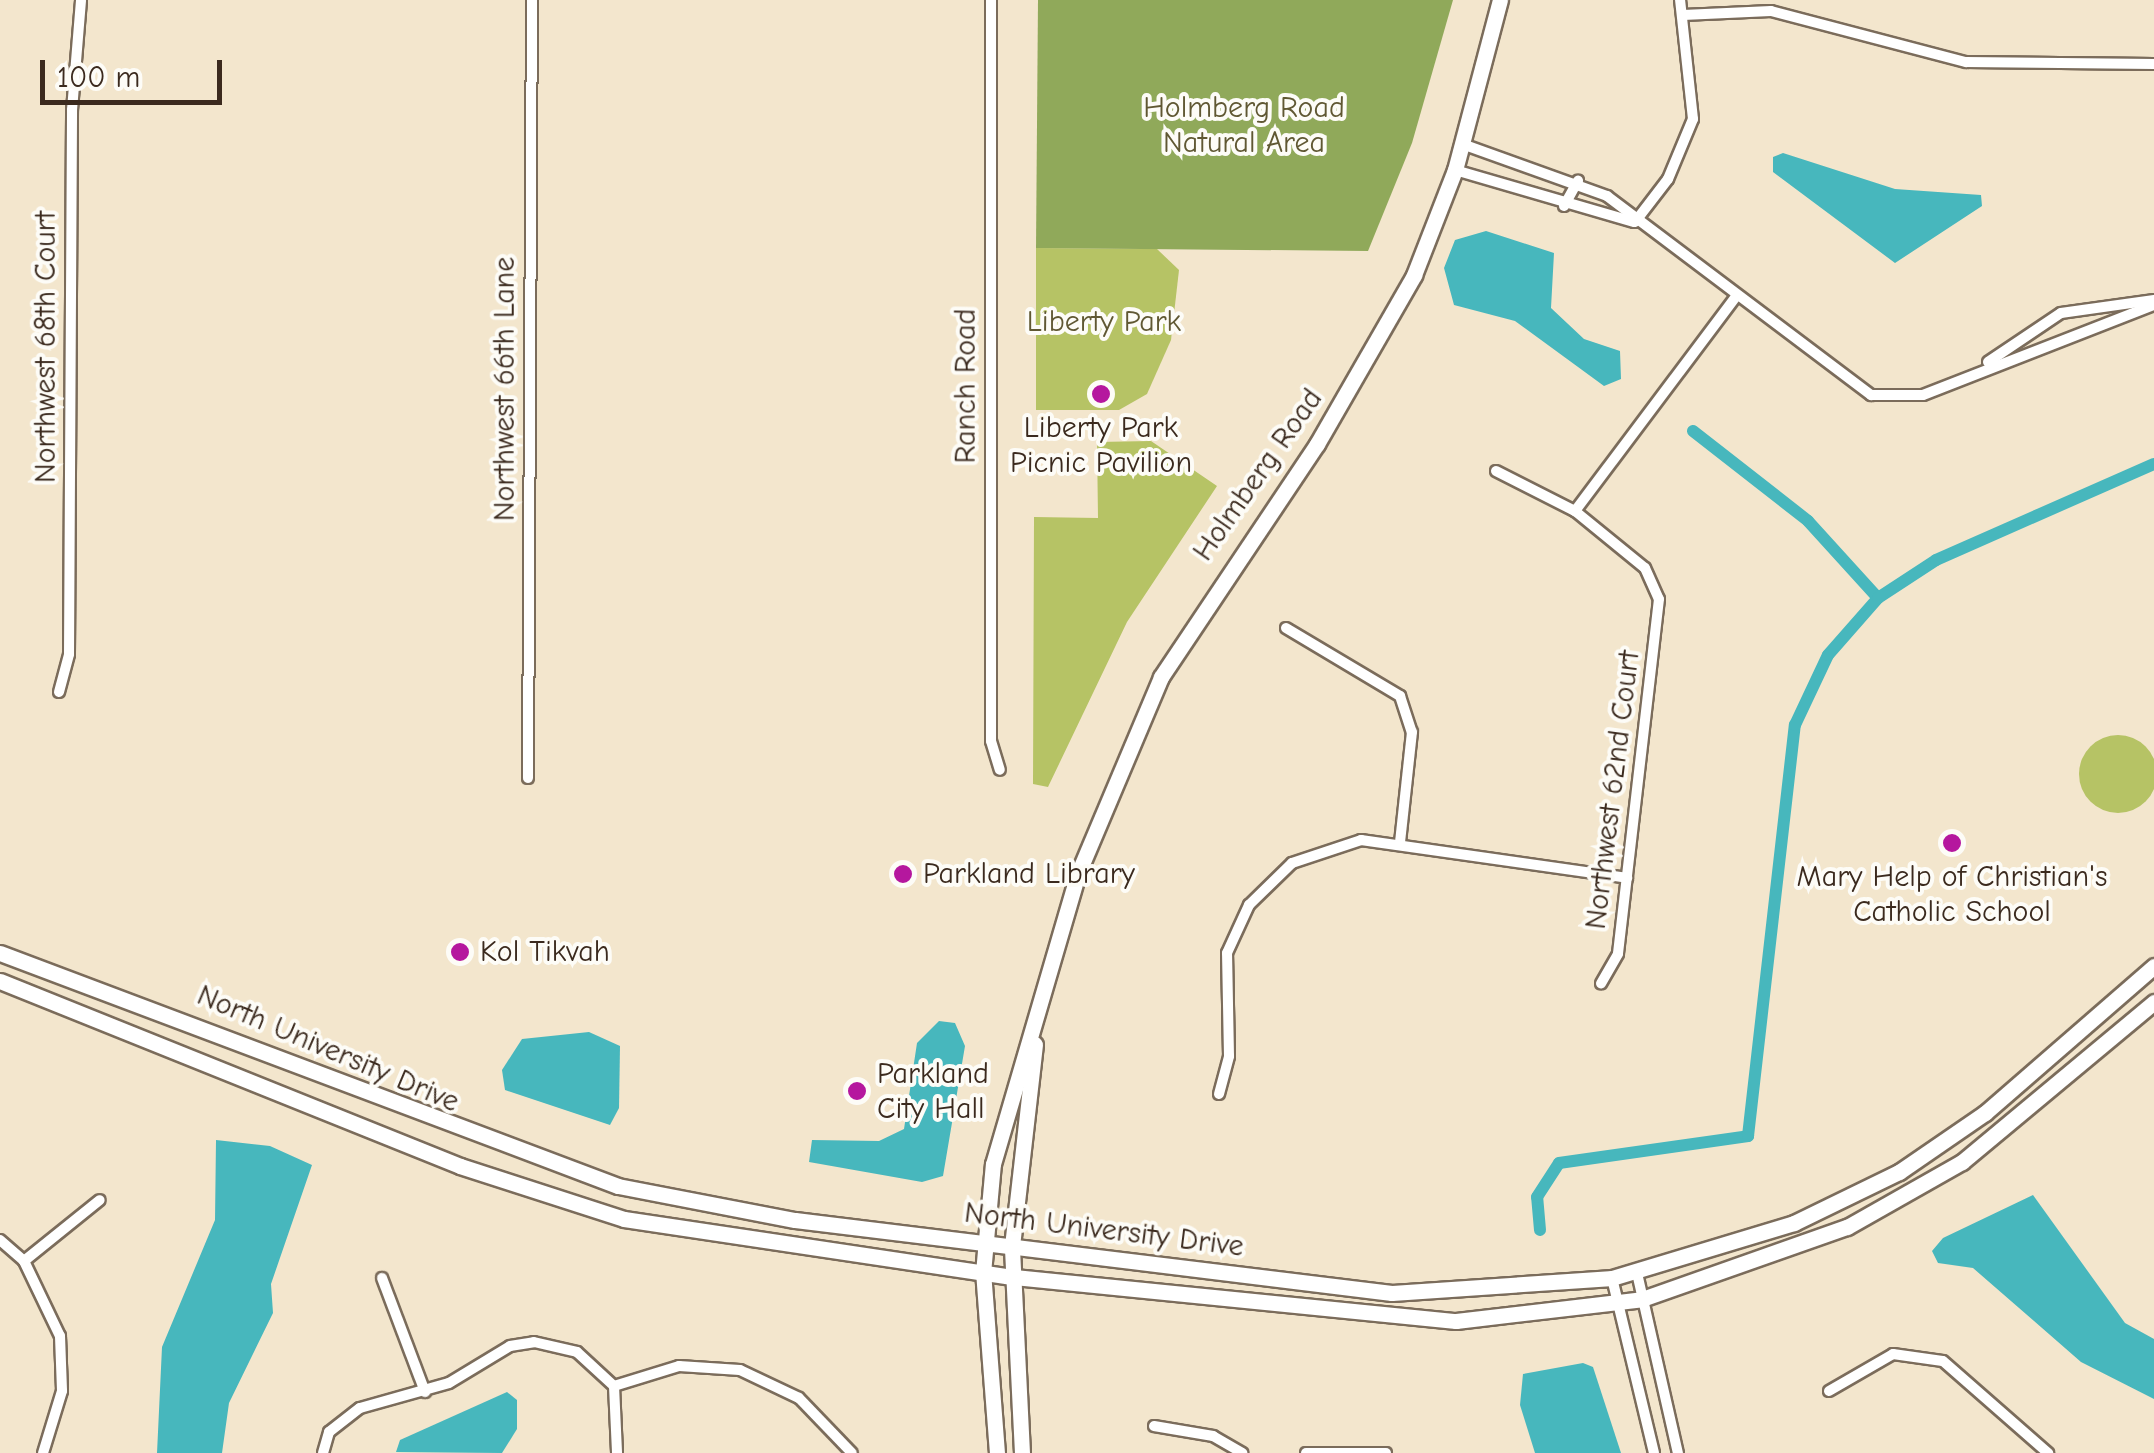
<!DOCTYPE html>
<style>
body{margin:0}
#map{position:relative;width:2154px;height:1453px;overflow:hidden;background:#f3e6cd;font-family:"Comic Neue",sans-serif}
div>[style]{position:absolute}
.green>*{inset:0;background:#b6c365}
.round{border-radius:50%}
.forest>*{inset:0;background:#90a95a}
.water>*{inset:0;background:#47b7bd}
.canal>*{height:12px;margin:-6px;padding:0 6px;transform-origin:6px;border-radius:6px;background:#47b7bd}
.roads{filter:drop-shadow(2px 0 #7b6c5b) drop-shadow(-2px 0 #7b6c5b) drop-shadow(0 2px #7b6c5b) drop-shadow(0 -2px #7b6c5b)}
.street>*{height:10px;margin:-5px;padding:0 5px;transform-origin:5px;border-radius:5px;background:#fff}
.secondary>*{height:15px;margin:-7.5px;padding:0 7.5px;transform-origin:7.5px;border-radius:7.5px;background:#fff}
.dots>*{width:28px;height:28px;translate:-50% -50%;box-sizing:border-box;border:5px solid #fdfcf7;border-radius:50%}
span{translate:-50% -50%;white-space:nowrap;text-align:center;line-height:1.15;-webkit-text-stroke:8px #fdfcf7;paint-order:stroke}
.park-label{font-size:30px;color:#605833}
.street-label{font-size:30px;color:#3b2a1e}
.poi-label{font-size:30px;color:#3b2a1e}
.left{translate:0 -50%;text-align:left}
.scale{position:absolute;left:40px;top:60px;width:182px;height:45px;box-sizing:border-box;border:5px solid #3b2a1e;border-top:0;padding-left:12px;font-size:30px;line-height:35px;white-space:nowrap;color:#3b2a1e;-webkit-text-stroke:8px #fdfcf7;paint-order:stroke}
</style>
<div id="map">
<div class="green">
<i style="clip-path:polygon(1036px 248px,1157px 249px,1179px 270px,1171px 340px,1147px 394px,1119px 410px,1036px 410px)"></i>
<i style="clip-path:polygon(1151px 441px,1217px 486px,1127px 622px,1048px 787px,1033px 784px,1034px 517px,1098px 518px,1097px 442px)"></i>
<i class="round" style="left:2079px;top:735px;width:78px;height:78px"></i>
</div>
<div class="forest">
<i style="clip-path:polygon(1038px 0,1453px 0,1412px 143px,1368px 251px,1036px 248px)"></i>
</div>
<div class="water">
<i style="clip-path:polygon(1783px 153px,1895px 189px,1981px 195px,1982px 206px,1895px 263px,1773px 172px,1773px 157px)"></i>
<i style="clip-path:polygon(1486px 231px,1554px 253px,1551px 308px,1584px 339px,1620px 351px,1621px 379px,1604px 386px,1515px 321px,1454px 305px,1444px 268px,1455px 240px)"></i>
<i style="clip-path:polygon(939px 1021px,955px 1023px,965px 1046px,943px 1176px,922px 1182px,809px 1162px,812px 1140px,879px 1141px,904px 1129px,917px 1043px)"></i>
<i style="clip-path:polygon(589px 1032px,620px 1046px,619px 1108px,610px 1125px,505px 1090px,502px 1070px,522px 1039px)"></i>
<i style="clip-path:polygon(216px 1140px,270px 1146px,312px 1165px,271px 1284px,273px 1313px,229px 1403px,222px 1453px,157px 1453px,162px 1347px,215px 1220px)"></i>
<i style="clip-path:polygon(2033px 1195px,2125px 1323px,2154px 1339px,2154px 1399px,2081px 1362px,1973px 1268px,1938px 1263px,1932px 1251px,1943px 1238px)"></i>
<i style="clip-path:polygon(1583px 1363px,1593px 1367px,1621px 1453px,1535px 1453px,1520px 1405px,1523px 1374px)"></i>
<i style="clip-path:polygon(507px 1392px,517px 1400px,517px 1429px,502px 1453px,396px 1452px,400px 1440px)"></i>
</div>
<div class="canal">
<i style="left:1693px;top:431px;width:146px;rotate:38deg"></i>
<i style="left:1808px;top:521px;width:104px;rotate:47.7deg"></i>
<i style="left:1540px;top:1230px;width:33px;rotate:-95deg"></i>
<i style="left:1537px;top:1197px;width:40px;rotate:-57.1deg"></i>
<i style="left:1559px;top:1163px;width:191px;rotate:-8.1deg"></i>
<i style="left:1748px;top:1136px;width:414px;rotate:-83.5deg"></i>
<i style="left:1795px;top:725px;width:77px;rotate:-64.8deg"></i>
<i style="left:1828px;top:655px;width:76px;rotate:-48.7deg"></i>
<i style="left:1878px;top:598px;width:69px;rotate:-33.2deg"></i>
<i style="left:1936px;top:560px;width:238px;rotate:-23.8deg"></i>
</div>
<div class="roads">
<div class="street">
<i style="left:991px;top:0;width:741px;rotate:90deg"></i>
<i style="left:991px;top:741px;width:30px;rotate:73deg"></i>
<i style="left:1683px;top:15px;width:88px;rotate:-2.6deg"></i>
<i style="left:1771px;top:11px;width:202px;rotate:14.7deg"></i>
<i style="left:1966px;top:62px;width:188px;rotate:0.6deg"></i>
<i style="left:1462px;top:144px;width:154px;rotate:19.7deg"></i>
<i style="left:1607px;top:196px;width:331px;rotate:37deg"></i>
<i style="left:1871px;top:395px;width:52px"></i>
<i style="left:1923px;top:395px;width:248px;rotate:-21.3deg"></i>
<i style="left:1455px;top:170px;width:186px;rotate:16.2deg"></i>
<i style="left:1564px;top:206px;width:29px;rotate:-61deg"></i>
<i style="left:1635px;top:222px;width:54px;rotate:-52.5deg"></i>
<i style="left:1668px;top:179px;width:65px;rotate:-67.4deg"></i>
<i style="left:1693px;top:119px;width:120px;rotate:-96.2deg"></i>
<i style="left:1988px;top:362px;width:88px;rotate:-33.9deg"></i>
<i style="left:2061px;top:313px;width:94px;rotate:-8deg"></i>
<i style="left:1496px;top:471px;width:89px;rotate:26.9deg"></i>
<i style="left:1575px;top:511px;width:90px;rotate:39.2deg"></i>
<i style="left:1645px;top:568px;width:34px;rotate:66deg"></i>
<i style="left:1659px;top:599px;width:357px;rotate:96.6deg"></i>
<i style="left:1618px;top:954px;width:34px;rotate:120deg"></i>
<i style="left:1575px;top:511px;width:266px;rotate:-53.1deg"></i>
<i style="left:1286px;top:628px;width:133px;rotate:30.8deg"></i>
<i style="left:1400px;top:696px;width:38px;rotate:72deg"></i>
<i style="left:1412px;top:732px;width:111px;rotate:96.2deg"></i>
<i style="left:59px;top:692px;width:39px;rotate:-75deg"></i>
<i style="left:69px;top:654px;width:544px;rotate:-89.68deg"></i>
<i style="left:72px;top:110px;width:110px;rotate:-85.3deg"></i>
<i style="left:528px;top:778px;width:778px;rotate:-89.71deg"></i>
<i style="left:1219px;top:1094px;width:39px;rotate:-75deg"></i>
<i style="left:1229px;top:1056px;width:103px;rotate:-91.1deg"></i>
<i style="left:1227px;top:953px;width:53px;rotate:-65.4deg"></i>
<i style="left:1249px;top:905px;width:60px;rotate:-44.3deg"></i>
<i style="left:1292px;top:863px;width:73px;rotate:-18.4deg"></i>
<i style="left:1361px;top:840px;width:269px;rotate:8.1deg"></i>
<i style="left:0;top:1240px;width:32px;rotate:41deg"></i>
<i style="left:24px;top:1261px;width:83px;rotate:64.4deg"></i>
<i style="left:60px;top:1336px;width:55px;rotate:87.9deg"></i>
<i style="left:62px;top:1391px;width:65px;rotate:107deg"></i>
<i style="left:24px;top:1261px;width:97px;rotate:-38.8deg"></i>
<i style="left:1637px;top:1273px;width:185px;rotate:77.2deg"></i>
<i style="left:382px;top:1278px;width:122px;rotate:69.3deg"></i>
<i style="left:1612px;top:1278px;width:180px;rotate:76.5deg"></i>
<i style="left:614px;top:1386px;width:68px;rotate:-17.1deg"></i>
<i style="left:679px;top:1366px;width:61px;rotate:3.8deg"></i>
<i style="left:740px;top:1370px;width:65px;rotate:25.4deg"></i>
<i style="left:799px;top:1398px;width:76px;rotate:46.1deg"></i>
<i style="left:1829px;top:1391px;width:74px;rotate:-30deg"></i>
<i style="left:1893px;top:1354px;width:50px;rotate:8deg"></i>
<i style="left:1943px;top:1361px;width:140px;rotate:41.2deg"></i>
<i style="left:1154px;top:1426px;width:60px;rotate:9.6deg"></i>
<i style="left:1213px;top:1436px;width:34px;rotate:30deg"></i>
<i style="left:323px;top:1453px;width:22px;rotate:-74deg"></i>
<i style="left:329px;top:1432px;width:39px;rotate:-38deg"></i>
<i style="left:360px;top:1408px;width:92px;rotate:-15.7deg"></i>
<i style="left:449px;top:1383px;width:71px;rotate:-31.2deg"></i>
<i style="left:510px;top:1346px;width:24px;rotate:-9deg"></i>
<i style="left:534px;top:1342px;width:44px;rotate:13.1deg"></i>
<i style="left:577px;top:1352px;width:50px;rotate:42.6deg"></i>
<i style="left:614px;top:1386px;width:67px;rotate:87.4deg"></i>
<i style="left:1306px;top:1453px;width:80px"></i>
</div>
<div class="secondary">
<i style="left:0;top:953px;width:660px;rotate:20.66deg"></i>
<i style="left:618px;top:1186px;width:180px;rotate:10.9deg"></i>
<i style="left:795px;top:1220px;width:601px;rotate:6.97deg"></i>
<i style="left:1392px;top:1293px;width:221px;rotate:-3.9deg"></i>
<i style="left:1612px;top:1278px;width:190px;rotate:-16.8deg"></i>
<i style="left:1794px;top:1223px;width:117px;rotate:-25.9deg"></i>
<i style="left:1899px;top:1172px;width:104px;rotate:-34.5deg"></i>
<i style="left:1985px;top:1113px;width:224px;rotate:-41deg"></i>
<i style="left:0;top:981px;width:496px;rotate:21.9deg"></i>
<i style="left:460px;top:1166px;width:172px;rotate:17.9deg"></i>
<i style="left:624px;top:1219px;width:394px;rotate:8.5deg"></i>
<i style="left:1014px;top:1277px;width:444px;rotate:5.7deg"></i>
<i style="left:1456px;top:1321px;width:187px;rotate:-6.7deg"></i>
<i style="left:1642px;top:1299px;width:217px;rotate:-19.4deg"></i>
<i style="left:1847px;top:1227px;width:132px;rotate:-29.5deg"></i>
<i style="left:1962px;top:1162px;width:250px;rotate:-39.8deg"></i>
<i style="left:997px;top:1453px;width:181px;rotate:-94.4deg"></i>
<i style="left:983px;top:1273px;width:109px;rotate:-84.8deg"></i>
<i style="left:993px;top:1164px;width:300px;rotate:-73.7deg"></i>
<i style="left:1077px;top:876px;width:216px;rotate:-67.1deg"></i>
<i style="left:1161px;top:677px;width:280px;rotate:-56.2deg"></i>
<i style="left:1317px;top:444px;width:195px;rotate:-60.1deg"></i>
<i style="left:1414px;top:275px;width:113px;rotate:-68.7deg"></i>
<i style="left:1455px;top:170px;width:176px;rotate:-75.2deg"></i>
<i style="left:1022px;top:1453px;width:207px;rotate:-92.8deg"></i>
<i style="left:1012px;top:1246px;width:203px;rotate:-83.5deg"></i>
</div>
</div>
<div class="dots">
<i style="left:1101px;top:394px;background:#b5179e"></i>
<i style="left:1952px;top:843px;background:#b5179e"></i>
<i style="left:903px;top:874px;background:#b5179e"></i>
<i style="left:460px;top:952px;background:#b5179e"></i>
<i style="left:857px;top:1091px;background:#b5179e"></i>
</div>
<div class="park-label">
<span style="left:1244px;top:125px">Holmberg Road<br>Natural Area</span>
<span style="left:1104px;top:322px">Liberty Park</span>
</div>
<div class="street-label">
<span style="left:46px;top:347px;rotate:-90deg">Northwest 68th Court</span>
<span style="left:966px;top:386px;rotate:-90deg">Ranch Road</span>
<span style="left:505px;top:389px;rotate:-90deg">Northwest 66th Lane</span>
<span style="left:1258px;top:475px;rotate:-55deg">Holmberg Road</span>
<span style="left:1613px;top:790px;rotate:-83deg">Northwest 62nd Court</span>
<span style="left:328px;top:1049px;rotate:23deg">North University Drive</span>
<span style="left:1104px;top:1230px;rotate:7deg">North University Drive</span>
</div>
<div class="poi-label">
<span style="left:1101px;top:445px">Liberty Park<br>Picnic Pavilion</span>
<span class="left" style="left:923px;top:874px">Parkland Library</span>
<span style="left:1952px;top:894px">Mary Help of Christian's<br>Catholic School</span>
<span class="left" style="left:480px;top:952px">Kol Tikvah</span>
<span class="left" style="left:877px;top:1091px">Parkland<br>City Hall</span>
</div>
<div class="scale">100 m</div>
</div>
